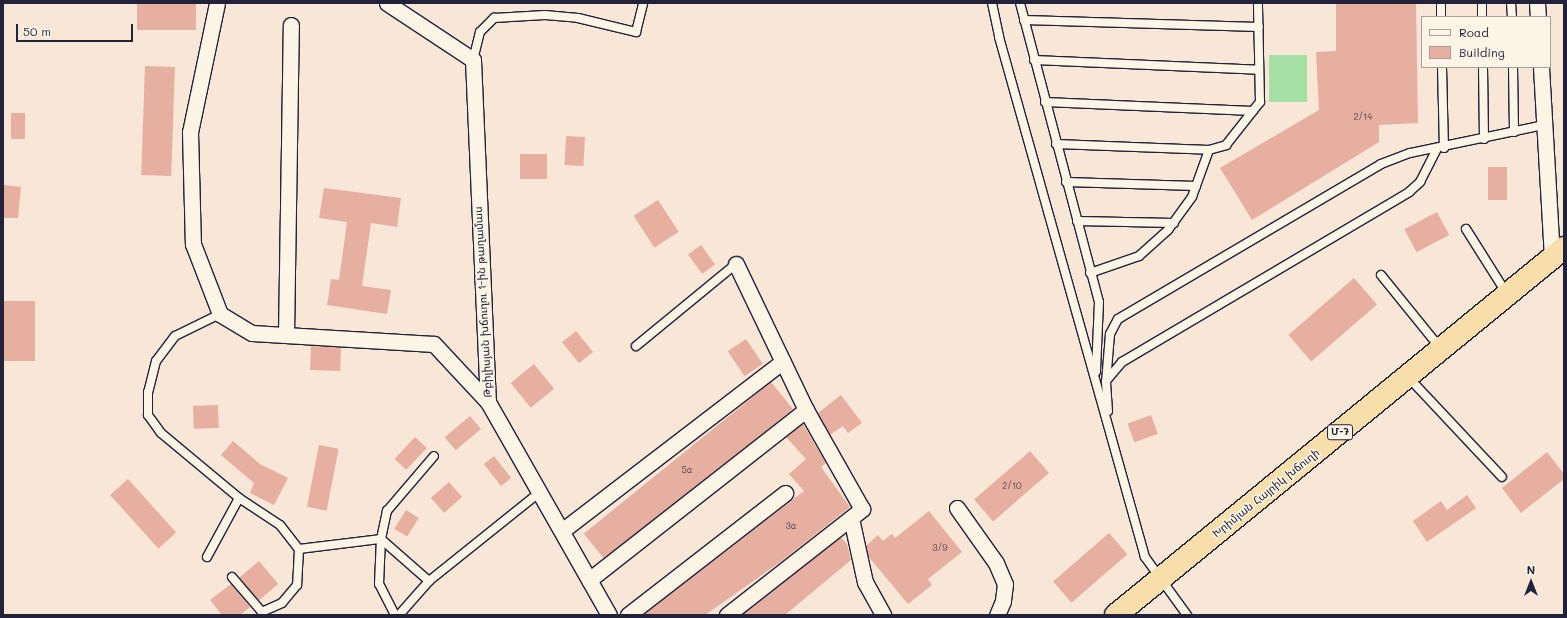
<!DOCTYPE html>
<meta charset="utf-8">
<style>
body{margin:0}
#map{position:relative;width:1567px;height:618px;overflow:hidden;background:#f8e7d7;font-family:Mali,"Noto Sans Armenian",sans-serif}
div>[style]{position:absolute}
.green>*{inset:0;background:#a5dfa4;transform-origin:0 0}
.building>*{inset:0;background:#e7afa0;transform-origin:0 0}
.roads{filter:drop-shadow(1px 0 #22223b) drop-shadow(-1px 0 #22223b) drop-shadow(0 1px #22223b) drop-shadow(0 -1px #22223b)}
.service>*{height:8px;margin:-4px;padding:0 4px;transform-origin:4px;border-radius:4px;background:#fcf5e5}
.minor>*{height:15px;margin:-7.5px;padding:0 7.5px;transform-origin:7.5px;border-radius:7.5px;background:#fcf5e5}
.trunk>*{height:22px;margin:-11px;padding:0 11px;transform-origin:11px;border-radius:11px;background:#f8deab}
span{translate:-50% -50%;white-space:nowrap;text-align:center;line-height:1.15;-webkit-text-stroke:3px #fcf5e5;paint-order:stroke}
.number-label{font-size:9px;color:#534554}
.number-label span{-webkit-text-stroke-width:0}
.shield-label span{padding:1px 3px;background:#fcf5e5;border:1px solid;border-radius:3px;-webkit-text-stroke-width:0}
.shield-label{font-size:10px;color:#22223b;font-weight:700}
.street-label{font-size:11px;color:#22223b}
.frame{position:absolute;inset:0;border:4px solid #22223b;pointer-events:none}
.legend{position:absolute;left:1421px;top:16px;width:130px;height:52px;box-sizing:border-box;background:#fcf5e5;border:1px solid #a5a1a1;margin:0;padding:5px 7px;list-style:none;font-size:12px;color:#22223b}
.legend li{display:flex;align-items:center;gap:8px;height:20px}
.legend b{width:20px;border:1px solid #a5a1a1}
.north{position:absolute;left:1511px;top:562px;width:40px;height:40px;-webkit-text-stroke:3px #fcf5e5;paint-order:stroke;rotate:0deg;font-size:11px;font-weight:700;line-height:16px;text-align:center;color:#22223b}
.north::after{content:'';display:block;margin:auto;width:14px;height:18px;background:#22223b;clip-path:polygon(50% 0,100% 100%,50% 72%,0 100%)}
.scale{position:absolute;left:16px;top:24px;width:117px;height:18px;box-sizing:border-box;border:2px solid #22223b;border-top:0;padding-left:5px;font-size:12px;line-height:14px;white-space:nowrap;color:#22223b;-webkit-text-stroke:3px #fcf5e5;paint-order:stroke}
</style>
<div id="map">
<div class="green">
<i style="left:1269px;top:55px;width:38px;height:47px"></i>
</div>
<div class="building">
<i style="left:137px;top:3px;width:59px;height:27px"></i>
<i style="clip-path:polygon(1336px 3px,1416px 3px,1418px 123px,1379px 125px,1379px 142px,1252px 220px,1220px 168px,1319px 110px,1316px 52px,1336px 51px)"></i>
<i style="left:145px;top:66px;width:30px;height:109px;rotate:2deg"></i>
<i style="left:11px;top:113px;width:14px;height:26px"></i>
<i style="left:566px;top:136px;width:19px;height:29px;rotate:3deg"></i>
<i style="left:520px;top:154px;width:27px;height:25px"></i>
<i style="left:1488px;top:167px;width:19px;height:33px"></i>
<i style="clip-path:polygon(3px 185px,21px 187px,18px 218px,3px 218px)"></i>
<i style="clip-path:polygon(324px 188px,401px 198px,397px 227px,371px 223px,362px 286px,391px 290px,387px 314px,327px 305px,331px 279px,339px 280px,347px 222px,319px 218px)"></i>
<i style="left:658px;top:200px;width:38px;height:29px;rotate:57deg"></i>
<i style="left:1437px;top:212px;width:26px;height:37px;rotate:62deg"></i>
<i style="left:701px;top:245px;width:24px;height:16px;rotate:54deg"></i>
<i style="left:1354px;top:278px;width:35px;height:87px;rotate:49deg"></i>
<i style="left:4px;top:301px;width:31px;height:60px"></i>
<i style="left:576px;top:331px;width:27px;height:18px;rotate:51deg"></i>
<i style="left:746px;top:339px;width:30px;height:22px;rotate:56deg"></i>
<i style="left:311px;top:346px;width:30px;height:24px;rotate:2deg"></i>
<i style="left:534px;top:364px;width:32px;height:30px;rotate:51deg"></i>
<i style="left:771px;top:382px;width:35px;height:241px;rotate:51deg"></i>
<i style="clip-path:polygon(841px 395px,862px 423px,848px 433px,843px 426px,830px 435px,818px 413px)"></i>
<i style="left:218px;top:405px;width:23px;height:25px;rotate:88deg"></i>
<i style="left:1151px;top:415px;width:20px;height:25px;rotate:70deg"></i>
<i style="left:470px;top:416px;width:17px;height:33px;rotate:50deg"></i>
<i style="clip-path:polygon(803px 424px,826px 463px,821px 467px,850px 507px,783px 560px,705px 615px,643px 615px,804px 491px,789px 474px,806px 459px,786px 437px)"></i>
<i style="left:415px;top:437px;width:16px;height:30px;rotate:43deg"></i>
<i style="clip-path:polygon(233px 441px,260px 464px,288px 478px,274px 505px,250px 493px,254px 483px,221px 455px)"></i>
<i style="left:319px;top:445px;width:20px;height:63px;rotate:11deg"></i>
<i style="left:1030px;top:451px;width:29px;height:74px;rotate:49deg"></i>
<i style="clip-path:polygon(1547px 452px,1564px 474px,1564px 479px,1521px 513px,1502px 488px)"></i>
<i style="left:494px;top:456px;width:28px;height:13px;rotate:52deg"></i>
<i style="left:128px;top:479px;width:72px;height:24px;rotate:48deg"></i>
<i style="left:449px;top:482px;width:20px;height:24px;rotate:49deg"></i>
<i style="clip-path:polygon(1467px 495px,1476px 508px,1427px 542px,1413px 521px,1441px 501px,1447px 510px)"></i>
<i style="left:406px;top:510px;width:15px;height:22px;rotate:32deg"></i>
<i style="clip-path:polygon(929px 511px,962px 552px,928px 579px,932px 585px,908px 604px,868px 556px,866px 546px,878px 535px,883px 541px,892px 534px,895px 538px)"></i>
<i style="left:1109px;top:533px;width:28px;height:74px;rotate:49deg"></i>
<i style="clip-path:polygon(841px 537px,847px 544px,851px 560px,785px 615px,742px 615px)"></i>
<i style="left:259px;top:561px;width:30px;height:26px;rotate:50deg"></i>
<i style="clip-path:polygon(231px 584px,250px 607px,240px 615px,222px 615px,210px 600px)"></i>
</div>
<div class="roads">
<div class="service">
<i style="left:992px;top:3px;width:35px;rotate:78deg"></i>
<i style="left:999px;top:37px;width:540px;rotate:74.32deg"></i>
<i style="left:1145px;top:557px;width:72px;rotate:54.1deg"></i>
<i style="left:1020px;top:3px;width:309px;rotate:75.2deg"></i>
<i style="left:1099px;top:302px;width:70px;rotate:92.5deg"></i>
<i style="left:1441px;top:3px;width:14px;rotate:90deg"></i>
<i style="left:1482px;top:3px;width:14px;rotate:90deg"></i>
<i style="left:1511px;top:3px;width:14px;rotate:86deg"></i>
<i style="left:1024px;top:20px;width:235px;rotate:1.7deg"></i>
<i style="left:473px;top:60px;width:29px;rotate:-76deg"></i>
<i style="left:480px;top:32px;width:20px;rotate:-45deg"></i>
<i style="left:494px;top:18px;width:51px;rotate:-3.4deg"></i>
<i style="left:545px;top:15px;width:33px;rotate:5deg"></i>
<i style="left:578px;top:18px;width:60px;rotate:13.6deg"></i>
<i style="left:636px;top:32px;width:30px;rotate:-76deg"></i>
<i style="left:1034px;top:60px;width:225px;rotate:2.5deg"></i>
<i style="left:1442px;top:67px;width:81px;rotate:88.6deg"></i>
<i style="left:1483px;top:67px;width:72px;rotate:89.2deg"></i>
<i style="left:1513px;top:67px;width:65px;rotate:89.1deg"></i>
<i style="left:1045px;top:102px;width:208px;rotate:2.5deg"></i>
<i style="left:1056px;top:144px;width:153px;rotate:2.2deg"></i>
<i style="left:1066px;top:182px;width:130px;rotate:1.8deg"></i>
<i style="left:1077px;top:221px;width:97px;rotate:1.2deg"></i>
<i style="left:1466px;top:229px;width:77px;rotate:57.8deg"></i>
<i style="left:1090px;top:273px;width:52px;rotate:-19.1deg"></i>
<i style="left:1139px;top:256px;width:39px;rotate:-42deg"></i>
<i style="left:1168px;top:230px;width:41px;rotate:-54deg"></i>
<i style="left:1192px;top:197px;width:50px;rotate:-70.1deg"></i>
<i style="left:1209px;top:150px;width:18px;rotate:-16deg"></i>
<i style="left:1226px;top:145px;width:55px;rotate:-51.7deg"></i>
<i style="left:1260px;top:102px;width:99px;rotate:-91.2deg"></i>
<i style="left:1381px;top:275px;width:95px;rotate:51deg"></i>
<i style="left:220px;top:314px;width:50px;rotate:153.9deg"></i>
<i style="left:175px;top:336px;width:31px;rotate:127deg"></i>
<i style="left:156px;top:361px;width:32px;rotate:104deg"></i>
<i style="left:148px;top:392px;width:23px;rotate:90deg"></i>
<i style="left:148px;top:415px;width:22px;rotate:54deg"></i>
<i style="left:161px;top:433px;width:102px;rotate:39.8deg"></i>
<i style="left:239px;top:498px;width:49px;rotate:33.4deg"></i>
<i style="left:280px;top:525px;width:31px;rotate:52deg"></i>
<i style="left:299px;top:549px;width:36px;rotate:93deg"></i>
<i style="left:297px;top:585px;width:23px;rotate:130deg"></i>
<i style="left:282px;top:603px;width:22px;rotate:156deg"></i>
<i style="left:262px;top:612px;width:46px;rotate:-130.6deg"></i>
<i style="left:636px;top:346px;width:129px;rotate:-39.4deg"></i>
<i style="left:1408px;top:377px;width:137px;rotate:46.8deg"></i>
<i style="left:1106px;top:381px;width:25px;rotate:-50deg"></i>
<i style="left:1122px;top:362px;width:334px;rotate:-30.6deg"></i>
<i style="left:1409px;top:192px;width:15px;rotate:-42deg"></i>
<i style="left:1420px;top:182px;width:36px;rotate:-63deg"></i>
<i style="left:1108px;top:411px;width:29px;rotate:-94deg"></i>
<i style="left:1106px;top:382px;width:48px;rotate:-85.2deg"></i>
<i style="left:1110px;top:334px;width:17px;rotate:-62deg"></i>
<i style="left:1118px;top:319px;width:305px;rotate:-30.5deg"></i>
<i style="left:1381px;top:164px;width:31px;rotate:-21deg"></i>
<i style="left:1410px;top:153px;width:137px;rotate:-11.8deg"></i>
<i style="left:299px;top:549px;width:83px;rotate:-7deg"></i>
<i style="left:381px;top:539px;width:29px;rotate:-78deg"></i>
<i style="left:387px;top:511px;width:72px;rotate:-49.5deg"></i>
<i style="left:207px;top:557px;width:67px;rotate:-61.5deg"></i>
<i style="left:395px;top:615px;width:35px;rotate:-117deg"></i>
<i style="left:379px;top:584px;width:45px;rotate:-87.5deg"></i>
<i style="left:381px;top:539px;width:64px;rotate:41.2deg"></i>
<i style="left:399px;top:615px;width:45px;rotate:-48.6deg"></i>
<i style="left:429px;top:581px;width:142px;rotate:-38.7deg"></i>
</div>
<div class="minor">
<i style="left:217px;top:3px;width:132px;rotate:101.8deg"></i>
<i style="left:190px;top:132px;width:112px;rotate:88.5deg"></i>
<i style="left:193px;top:244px;width:75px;rotate:68.9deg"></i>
<i style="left:220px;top:314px;width:37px;rotate:31deg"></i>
<i style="left:252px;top:333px;width:182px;rotate:3.5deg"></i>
<i style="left:434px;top:344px;width:79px;rotate:47deg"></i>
<i style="left:387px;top:3px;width:103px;rotate:33.5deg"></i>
<i style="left:473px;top:60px;width:342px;rotate:87.5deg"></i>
<i style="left:488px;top:402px;width:245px;rotate:60.4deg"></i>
<i style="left:1537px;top:3px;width:14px;rotate:86deg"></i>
<i style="left:1541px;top:67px;width:191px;rotate:86.7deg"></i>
<i style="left:286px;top:335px;width:310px;rotate:-89.1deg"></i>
<i style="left:957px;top:508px;width:67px;rotate:54.7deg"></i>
<i style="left:996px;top:563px;width:23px;rotate:67deg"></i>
<i style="left:1005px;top:584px;width:17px;rotate:97deg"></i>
<i style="left:1003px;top:601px;width:15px;rotate:113deg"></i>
<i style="left:851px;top:518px;width:66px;rotate:77.7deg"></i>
<i style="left:865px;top:582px;width:38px;rotate:61deg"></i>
<i style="left:563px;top:530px;width:277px;rotate:-37.5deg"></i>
<i style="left:589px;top:580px;width:276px;rotate:-38.1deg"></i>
<i style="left:628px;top:615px;width:199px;rotate:-37.8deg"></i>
<i style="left:727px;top:615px;width:172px;rotate:-38.1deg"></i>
<i style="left:862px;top:509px;width:114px;rotate:-119.5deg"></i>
<i style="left:806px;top:410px;width:162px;rotate:-115.6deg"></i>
</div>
<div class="trunk">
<i style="left:1116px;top:615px;width:579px;rotate:-39.32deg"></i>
</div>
</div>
<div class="number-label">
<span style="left:1363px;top:117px">2/14</span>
<span style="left:687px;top:470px">5a</span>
<span style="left:1012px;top:486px">2/10</span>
<span style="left:791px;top:526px">3a</span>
<span style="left:940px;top:548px">3/9</span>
</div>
<div class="shield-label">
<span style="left:1340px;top:432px">Մ-7</span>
</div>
<div class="street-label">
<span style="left:483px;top:302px;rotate:-93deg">Թբիլիսյան խճուղու 1-ին թաղամաս</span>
<span style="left:1266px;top:493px;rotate:-39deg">Խրիմյան Հայրիկ խճուղի</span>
</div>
<div class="frame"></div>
<ul class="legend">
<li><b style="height:5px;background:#fcf5e5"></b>Road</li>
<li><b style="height:11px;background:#e7afa0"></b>Building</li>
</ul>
<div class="north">N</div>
<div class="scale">50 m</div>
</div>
